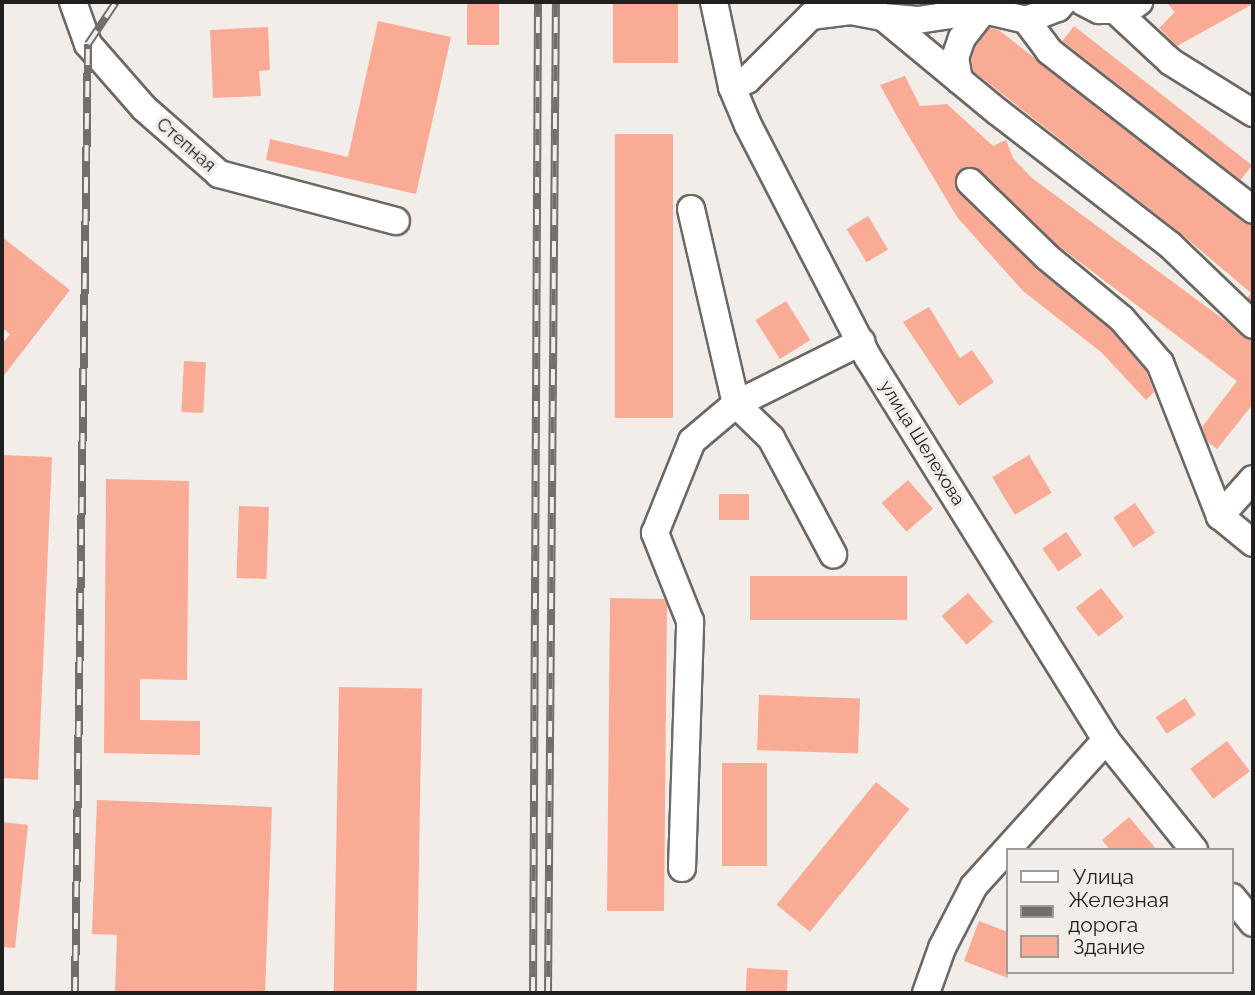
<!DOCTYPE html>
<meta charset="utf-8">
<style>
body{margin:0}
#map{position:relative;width:1255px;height:995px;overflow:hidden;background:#f2ede9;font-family:Raleway,sans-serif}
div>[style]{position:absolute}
.building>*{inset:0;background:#faab96;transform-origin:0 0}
.roads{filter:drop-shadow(2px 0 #6c6864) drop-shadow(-2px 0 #6c6864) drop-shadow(0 2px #6c6864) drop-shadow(0 -2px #6c6864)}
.minor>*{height:26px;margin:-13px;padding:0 13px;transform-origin:13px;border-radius:13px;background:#fff}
.rail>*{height:8px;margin-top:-4px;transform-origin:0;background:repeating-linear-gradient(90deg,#f2ede9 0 16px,#716e6c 0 32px);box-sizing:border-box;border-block:2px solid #716e6c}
span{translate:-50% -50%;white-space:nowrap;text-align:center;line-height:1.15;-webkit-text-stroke:7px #f2ede9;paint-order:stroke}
.street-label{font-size:18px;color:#22201f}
.frame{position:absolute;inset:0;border:4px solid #22201f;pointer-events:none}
.legend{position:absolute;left:1006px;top:848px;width:228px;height:126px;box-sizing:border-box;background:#f2ede9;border:2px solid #9f9b98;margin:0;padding:9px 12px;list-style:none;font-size:21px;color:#22201f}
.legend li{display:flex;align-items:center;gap:14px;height:35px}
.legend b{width:35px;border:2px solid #9f9b98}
</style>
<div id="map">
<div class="building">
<i style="left:467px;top:2px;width:32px;height:43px"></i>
<i style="left:613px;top:2px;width:65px;height:61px"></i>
<i style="clip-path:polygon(1166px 2px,1253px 2px,1253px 4px,1177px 46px,1159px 28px,1175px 12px)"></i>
<i style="clip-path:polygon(378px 21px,451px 37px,416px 194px,266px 160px,270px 139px,348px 157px)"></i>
<i style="left:1074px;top:26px;width:226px;height:19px;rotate:38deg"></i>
<i style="clip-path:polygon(268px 27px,270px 70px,259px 71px,261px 96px,213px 98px,210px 30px)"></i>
<i style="clip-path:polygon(990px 28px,999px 30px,1243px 222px,1253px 225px,1253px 303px,1247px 298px,1251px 293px,1180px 233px,973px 71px,971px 59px,976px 46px)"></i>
<i style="clip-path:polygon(905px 76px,920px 106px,947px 104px,993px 146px,1006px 140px,1013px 158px,1032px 178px,1227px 322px,1243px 337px,1253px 340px,1253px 404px,1217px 449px,1207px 441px,1202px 427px,1237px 381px,1056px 244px,981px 171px,965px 167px,955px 179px,959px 193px,1036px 268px,1111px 330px,1146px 371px,1154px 392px,1146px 400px,1101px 352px,1023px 291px,957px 217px,898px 118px,880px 85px)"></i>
<i style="left:615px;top:134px;width:58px;height:284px"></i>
<i style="left:868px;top:216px;width:39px;height:25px;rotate:59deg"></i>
<i style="clip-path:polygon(2px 237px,70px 290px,2px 378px,2px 344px,10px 334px,2px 328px)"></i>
<i style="left:786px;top:301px;width:46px;height:36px;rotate:58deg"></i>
<i style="clip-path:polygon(929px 307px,960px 358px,972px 350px,994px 382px,959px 406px,903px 322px)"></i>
<i style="left:184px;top:361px;width:22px;height:51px;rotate:3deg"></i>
<i style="clip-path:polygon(2px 455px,52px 457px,38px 780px,2px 778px)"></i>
<i style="left:1029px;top:455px;width:44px;height:43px;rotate:59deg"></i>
<i style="clip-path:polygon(106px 479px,189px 481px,187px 680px,140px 679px,140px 720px,200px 721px,200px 755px,104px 753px)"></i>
<i style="left:908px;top:480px;width:38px;height:35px;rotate:49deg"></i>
<i style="left:719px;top:494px;width:30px;height:26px"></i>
<i style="left:1135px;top:503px;width:36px;height:26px;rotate:56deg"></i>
<i style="left:239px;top:506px;width:30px;height:72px;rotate:2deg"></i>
<i style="left:1066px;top:532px;width:28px;height:29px;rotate:55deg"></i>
<i style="left:750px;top:576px;width:157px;height:44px"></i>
<i style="left:1101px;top:588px;width:37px;height:32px;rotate:52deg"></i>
<i style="left:968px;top:593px;width:38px;height:35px;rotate:49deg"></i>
<i style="clip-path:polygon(610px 598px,664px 599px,667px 605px,664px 911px,607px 911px)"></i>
<i style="left:339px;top:687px;width:83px;height:306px;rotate:1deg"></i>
<i style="left:759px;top:695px;width:101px;height:55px;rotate:2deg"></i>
<i style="left:1185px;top:698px;width:20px;height:35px;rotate:57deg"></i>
<i style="left:1227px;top:741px;width:38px;height:46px;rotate:53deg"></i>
<i style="left:722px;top:763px;width:45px;height:103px"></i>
<i style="left:876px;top:782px;width:43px;height:158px;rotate:39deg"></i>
<i style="clip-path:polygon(97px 800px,272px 807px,265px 993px,115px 993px,117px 935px,92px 934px)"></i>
<i style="clip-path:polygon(1129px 817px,1157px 850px,1110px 850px,1102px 840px)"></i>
<i style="clip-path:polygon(2px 822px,28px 825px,15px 948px,2px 947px)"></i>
<i style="clip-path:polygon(979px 921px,1008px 932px,1008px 978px,964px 961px)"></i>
<i style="left:747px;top:968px;width:41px;height:25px;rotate:3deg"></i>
</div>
<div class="roads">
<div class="minor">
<i style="left:73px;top:2px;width:45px;rotate:70.3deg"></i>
<i style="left:88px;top:44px;width:85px;rotate:48.8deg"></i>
<i style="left:144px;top:108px;width:100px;rotate:41.3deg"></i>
<i style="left:219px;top:174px;width:183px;rotate:14.9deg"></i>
<i style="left:714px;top:2px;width:87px;rotate:78deg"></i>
<i style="left:732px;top:87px;width:41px;rotate:67.2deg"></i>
<i style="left:748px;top:125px;width:263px;rotate:62.7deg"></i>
<i style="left:869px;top:359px;width:449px;rotate:58.1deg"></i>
<i style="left:1106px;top:740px;width:141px;rotate:51.3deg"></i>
<i style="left:1083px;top:2px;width:18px;rotate:27deg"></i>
<i style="left:1099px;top:10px;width:29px"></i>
<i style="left:1128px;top:10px;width:14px;rotate:-36deg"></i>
<i style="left:1115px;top:10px;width:76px;rotate:42.9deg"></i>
<i style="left:1171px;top:62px;width:97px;rotate:31.9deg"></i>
<i style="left:883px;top:17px;width:35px;rotate:5deg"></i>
<i style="left:918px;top:20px;width:67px;rotate:-8.6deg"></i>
<i style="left:984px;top:10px;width:43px;rotate:13.4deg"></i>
<i style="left:1026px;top:20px;width:34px;rotate:-21deg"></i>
<i style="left:1058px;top:8px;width:8px;rotate:-50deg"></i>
<i style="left:1026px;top:20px;width:39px;rotate:53deg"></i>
<i style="left:1049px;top:51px;width:259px;rotate:37.9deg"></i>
<i style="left:959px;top:80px;width:22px;rotate:-100deg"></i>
<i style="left:955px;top:58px;width:21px;rotate:-71deg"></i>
<i style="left:962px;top:38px;width:36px;rotate:-52deg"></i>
<i style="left:984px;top:10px;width:8px;rotate:-97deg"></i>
<i style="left:732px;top:87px;width:17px;rotate:-25deg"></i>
<i style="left:747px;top:80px;width:91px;rotate:-45deg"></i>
<i style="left:811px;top:16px;width:40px;rotate:-7.1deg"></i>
<i style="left:851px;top:11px;width:33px;rotate:11deg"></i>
<i style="left:883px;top:17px;width:149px;rotate:39.6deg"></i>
<i style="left:998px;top:112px;width:217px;rotate:37.7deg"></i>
<i style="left:1170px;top:245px;width:115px;rotate:43.9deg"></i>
<i style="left:970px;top:182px;width:107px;rotate:44.2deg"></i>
<i style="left:1047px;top:257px;width:97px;rotate:39.6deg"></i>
<i style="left:1122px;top:319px;width:58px;rotate:49.2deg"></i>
<i style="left:1160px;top:363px;width:164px;rotate:68.6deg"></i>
<i style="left:691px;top:209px;width:200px;rotate:77deg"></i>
<i style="left:736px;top:404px;width:140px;rotate:-26.4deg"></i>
<i style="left:1253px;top:479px;width:50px;rotate:131.7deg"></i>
<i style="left:1220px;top:516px;width:43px;rotate:39.3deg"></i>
<i style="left:682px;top:868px;width:247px;rotate:-88.1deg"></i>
<i style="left:690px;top:621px;width:95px;rotate:-111.7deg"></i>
<i style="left:655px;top:533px;width:99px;rotate:-68.1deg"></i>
<i style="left:692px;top:441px;width:57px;rotate:-40.1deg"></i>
<i style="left:736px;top:404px;width:49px;rotate:44.2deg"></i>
<i style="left:771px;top:438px;width:132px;rotate:61.9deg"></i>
<i style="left:1232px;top:897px;width:33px;rotate:51deg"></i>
<i style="left:926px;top:993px;width:48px;rotate:-70.4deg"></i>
<i style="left:942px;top:948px;width:70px;rotate:-62.7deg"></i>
<i style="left:974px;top:886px;width:197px;rotate:-47.9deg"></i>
</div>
</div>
<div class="rail">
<i style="left:75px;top:993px;width:949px;rotate:-89.22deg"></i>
<i style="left:88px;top:44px;width:50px;rotate:-56.3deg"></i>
<i style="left:533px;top:993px;width:991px;rotate:-89.71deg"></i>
<i style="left:548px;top:993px;width:991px;rotate:-89.54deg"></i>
</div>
<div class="street-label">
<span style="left:186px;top:145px;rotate:41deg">Степная</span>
<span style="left:922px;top:443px;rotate:58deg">улица Шелехова</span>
</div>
<div class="frame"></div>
<ul class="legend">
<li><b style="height:9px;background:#fff"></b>Улица</li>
<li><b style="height:9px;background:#716e6c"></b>Железная дорога</li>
<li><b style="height:19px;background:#faab96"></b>Здание</li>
</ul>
</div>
